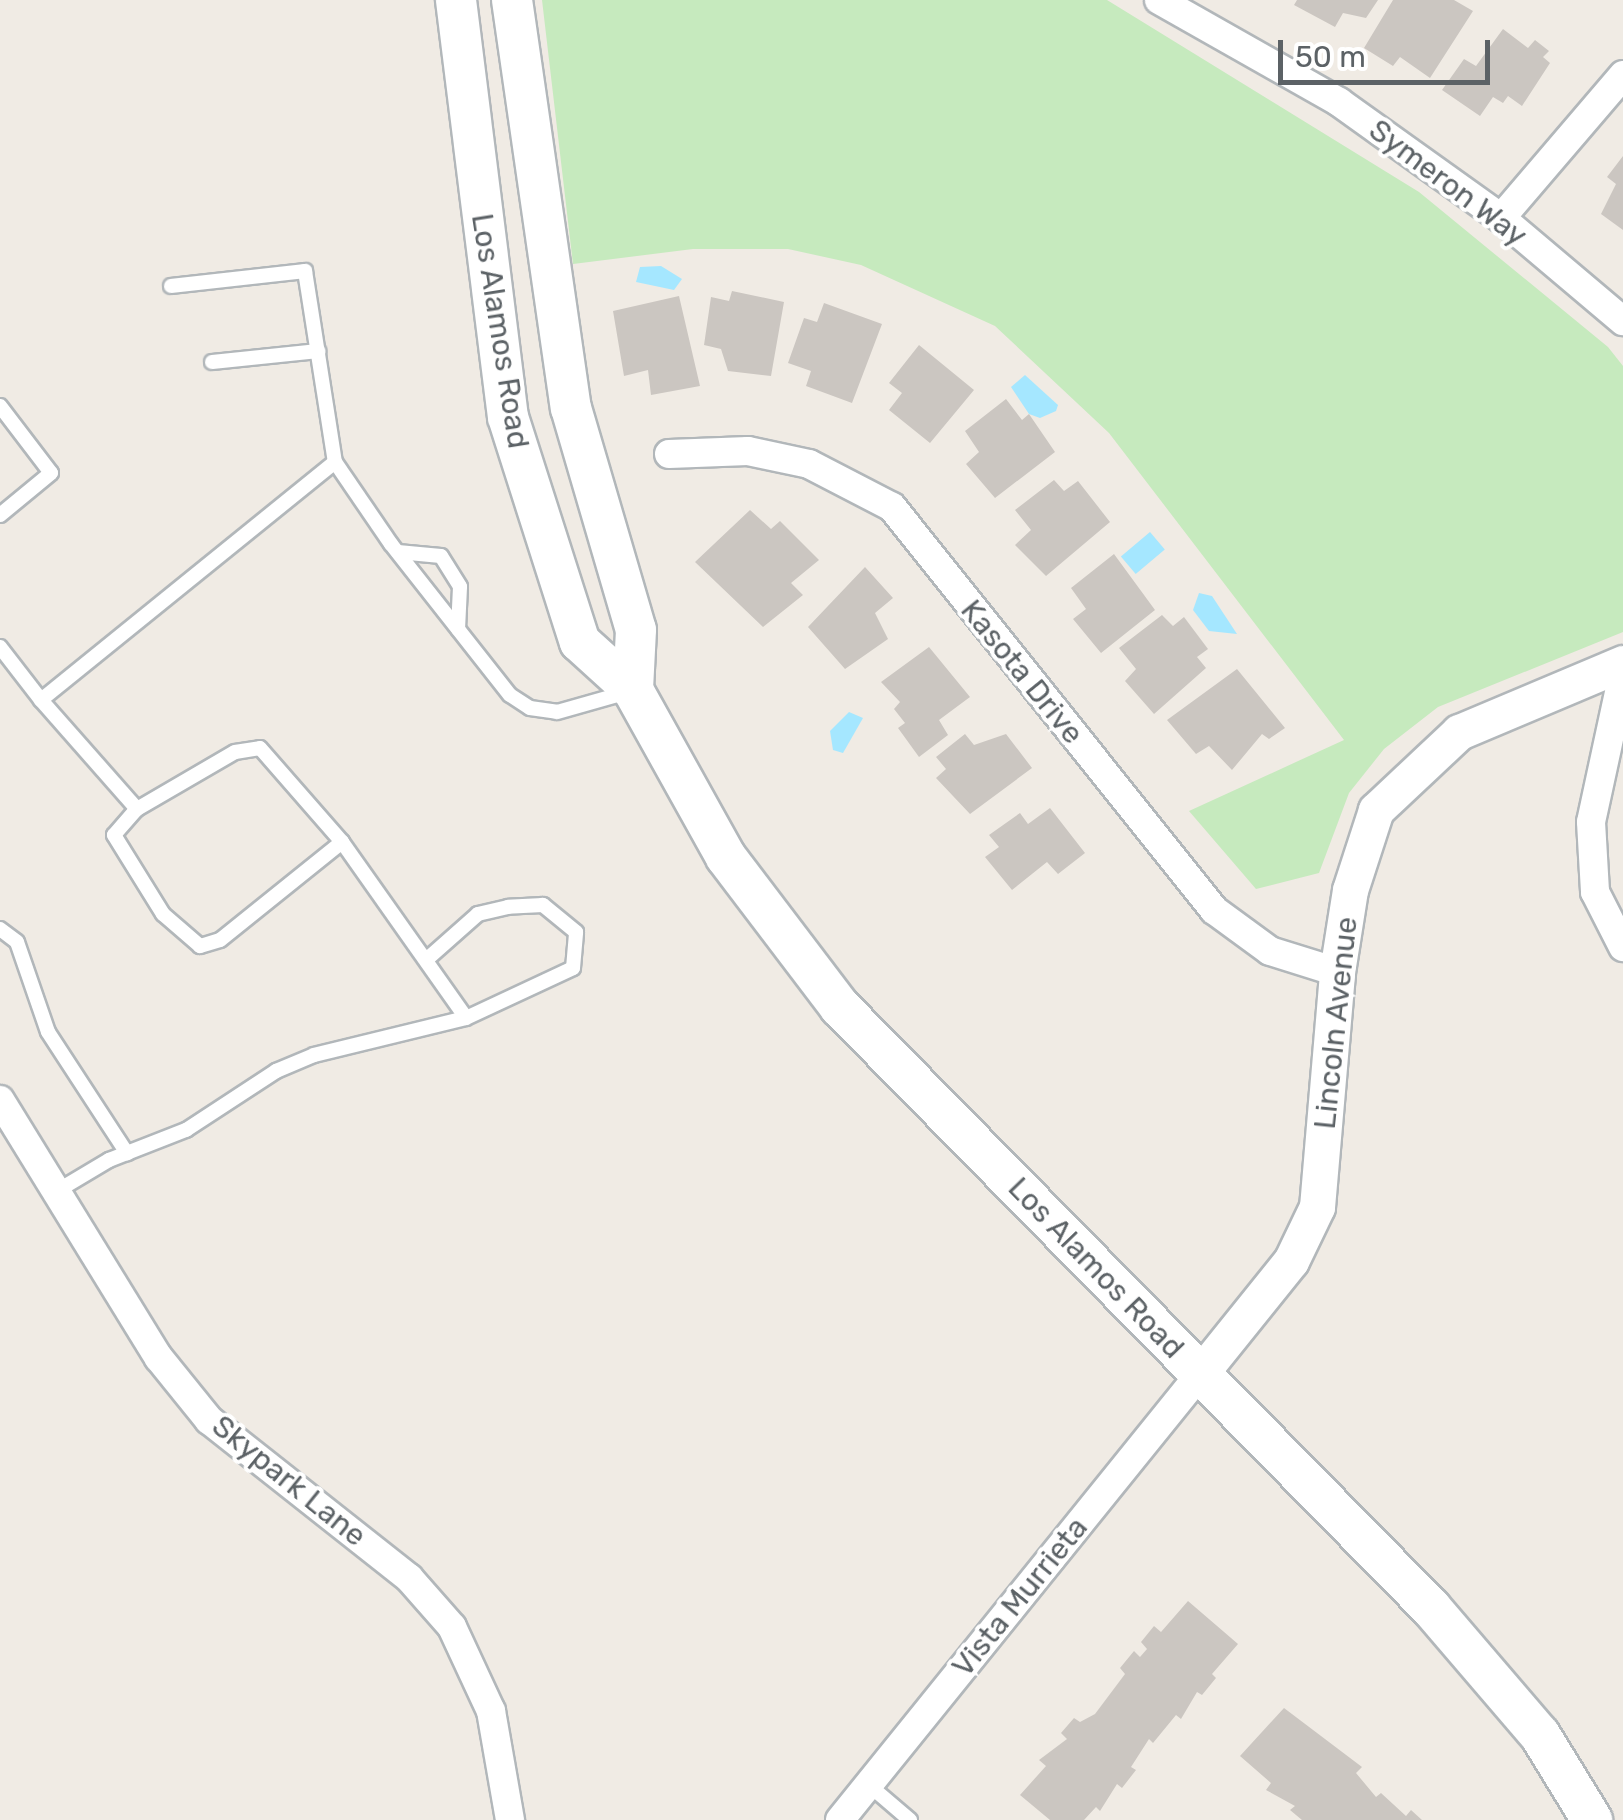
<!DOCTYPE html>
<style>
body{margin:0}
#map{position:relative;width:1623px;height:1820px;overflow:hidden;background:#f0ebe4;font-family:Rubik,sans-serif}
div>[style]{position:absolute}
.green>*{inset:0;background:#c6eabe}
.water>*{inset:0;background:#a5e7ff;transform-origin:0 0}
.building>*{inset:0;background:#cbc6c1}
.roads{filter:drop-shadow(2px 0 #b2b7ba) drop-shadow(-2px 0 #b2b7ba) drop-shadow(0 2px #b2b7ba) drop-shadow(0 -2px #b2b7ba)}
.service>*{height:14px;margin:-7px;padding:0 7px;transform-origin:7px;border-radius:7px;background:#fff}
.minor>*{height:28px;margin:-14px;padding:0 14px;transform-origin:14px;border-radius:14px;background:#fff}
.tertiary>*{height:35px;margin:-17.5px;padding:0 17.5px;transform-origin:17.5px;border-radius:17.5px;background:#fff}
.secondary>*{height:40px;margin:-20px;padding:0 20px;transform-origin:20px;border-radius:20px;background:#fff}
span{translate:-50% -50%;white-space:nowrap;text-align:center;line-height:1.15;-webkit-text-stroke:8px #fff;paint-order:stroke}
.street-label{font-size:30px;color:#5c6266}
.scale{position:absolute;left:1278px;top:40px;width:212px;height:45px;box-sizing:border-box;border:5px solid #5c6266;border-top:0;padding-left:12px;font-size:30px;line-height:35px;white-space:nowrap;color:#5c6266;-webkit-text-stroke:8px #fff;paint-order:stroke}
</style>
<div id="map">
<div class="green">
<i style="clip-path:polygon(542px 0,1107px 0,1419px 192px,1608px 347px,1623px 366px,1623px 632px,1438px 707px,1384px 749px,1349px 793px,1319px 873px,1256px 889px,1189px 811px,1344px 740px,1109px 433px,995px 326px,861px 265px,788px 249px,693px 249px,573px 264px)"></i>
</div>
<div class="water">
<i style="clip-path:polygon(661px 266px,682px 279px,674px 290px,636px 282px,640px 267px)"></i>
<i style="clip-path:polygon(1025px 375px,1058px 405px,1056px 411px,1040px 418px,1029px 414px,1011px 387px)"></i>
<i style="left:1150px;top:532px;width:23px;height:38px;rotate:50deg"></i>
<i style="clip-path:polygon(1199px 593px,1212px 596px,1237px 634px,1209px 631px,1193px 610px)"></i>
<i style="clip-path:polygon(849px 712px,863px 718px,843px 753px,833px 750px,830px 731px)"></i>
</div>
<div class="building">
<i style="clip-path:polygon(1297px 0,1378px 0,1366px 18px,1343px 13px,1335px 27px,1294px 5px)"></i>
<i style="clip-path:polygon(1393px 0,1454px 0,1473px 11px,1430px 78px,1400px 57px,1393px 66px,1364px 48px)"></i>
<i style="clip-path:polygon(1503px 29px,1528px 48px,1535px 40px,1549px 51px,1543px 57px,1550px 63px,1522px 106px,1508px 96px,1503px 103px,1493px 97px,1480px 116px,1442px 90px,1464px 59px,1476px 66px)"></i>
<i style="clip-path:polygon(1623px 156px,1623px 230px,1601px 214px,1616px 184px,1607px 177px)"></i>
<i style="clip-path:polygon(732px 291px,784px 302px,771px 376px,728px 371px,721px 349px,704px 345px,711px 297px,729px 301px)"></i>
<i style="clip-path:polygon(679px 296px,700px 386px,651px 395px,648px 370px,624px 376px,613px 311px)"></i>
<i style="clip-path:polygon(824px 303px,882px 324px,852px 403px,806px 386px,811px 371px,788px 363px,804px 318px,817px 322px)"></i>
<i style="clip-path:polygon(919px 345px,974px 390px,930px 443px,889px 410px,902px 393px,889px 383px)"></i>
<i style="clip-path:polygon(1006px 399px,1022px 420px,1029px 414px,1055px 452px,995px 498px,966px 464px,979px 452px,965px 431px)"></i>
<i style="clip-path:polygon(1054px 480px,1064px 491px,1078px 481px,1110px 522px,1046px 576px,1015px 545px,1031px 530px,1015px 510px)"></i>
<i style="clip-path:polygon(750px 510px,771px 529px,780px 521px,819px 560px,791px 583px,803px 595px,763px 627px,695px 562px)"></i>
<i style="clip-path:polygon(1114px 554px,1155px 610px,1101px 653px,1073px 619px,1086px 609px,1071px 588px)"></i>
<i style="clip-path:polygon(865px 567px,893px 598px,875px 613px,888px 639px,845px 669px,808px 627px)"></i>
<i style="clip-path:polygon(1162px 615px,1173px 626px,1184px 617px,1208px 649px,1197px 657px,1206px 668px,1154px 714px,1125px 681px,1136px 669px,1119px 648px)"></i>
<i style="clip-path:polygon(929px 647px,970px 697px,939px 720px,948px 735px,919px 757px,898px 728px,905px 723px,894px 709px,900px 702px,881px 682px)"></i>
<i style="clip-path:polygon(1237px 669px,1285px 728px,1269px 739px,1262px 734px,1232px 770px,1209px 746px,1196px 754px,1167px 720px)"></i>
<i style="clip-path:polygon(965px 734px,974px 745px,1006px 734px,1032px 768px,970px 814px,936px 778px,946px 769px,936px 757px)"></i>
<i style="clip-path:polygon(1050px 808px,1085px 853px,1058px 874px,1047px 862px,1012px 890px,985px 857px,999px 847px,989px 835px,1020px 813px,1028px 824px)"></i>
<i style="clip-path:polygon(1188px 1601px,1238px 1644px,1212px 1674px,1216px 1678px,1202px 1695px,1197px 1692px,1181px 1719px,1176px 1715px,1153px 1743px,1149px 1739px,1131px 1767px,1136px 1770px,1122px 1788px,1117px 1784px,1100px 1811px,1096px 1807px,1084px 1820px,1050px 1820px,1020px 1795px,1046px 1766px,1039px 1760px,1067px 1739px,1061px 1733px,1074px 1718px,1080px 1722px,1095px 1714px,1125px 1674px,1120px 1668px,1134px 1651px,1140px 1657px,1147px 1649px,1141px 1642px,1154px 1626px,1161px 1632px)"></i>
<i style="clip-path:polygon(1284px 1708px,1362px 1767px,1356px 1773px,1376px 1797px,1381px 1793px,1406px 1816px,1411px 1810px,1422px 1820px,1302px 1820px,1290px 1810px,1295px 1806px,1266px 1790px,1271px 1783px,1240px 1756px)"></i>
</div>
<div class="roads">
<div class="service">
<i style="left:171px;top:286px;width:135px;rotate:-6.4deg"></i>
<i style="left:305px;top:271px;width:193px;rotate:81.1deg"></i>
<i style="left:335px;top:462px;width:99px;rotate:55.7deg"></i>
<i style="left:391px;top:544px;width:192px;rotate:51.8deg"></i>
<i style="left:510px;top:695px;width:24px;rotate:33deg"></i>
<i style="left:530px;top:708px;width:27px;rotate:8deg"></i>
<i style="left:557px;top:712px;width:74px;rotate:-15.7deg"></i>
<i style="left:212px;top:362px;width:107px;rotate:-5.9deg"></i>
<i style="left:0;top:406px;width:84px;rotate:52.7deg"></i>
<i style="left:51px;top:473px;width:66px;rotate:140.5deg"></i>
<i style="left:398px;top:552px;width:43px;rotate:5.3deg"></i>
<i style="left:441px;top:556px;width:36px;rotate:58deg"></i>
<i style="left:460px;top:587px;width:42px;rotate:92.7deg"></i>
<i style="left:0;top:647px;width:67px;rotate:52.3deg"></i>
<i style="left:137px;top:809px;width:113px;rotate:-30.2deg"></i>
<i style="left:235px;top:752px;width:25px;rotate:-9deg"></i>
<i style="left:260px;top:748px;width:125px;rotate:48.9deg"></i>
<i style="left:342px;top:842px;width:156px;rotate:141.2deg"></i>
<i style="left:220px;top:940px;width:21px;rotate:163deg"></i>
<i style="left:200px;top:946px;width:49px;rotate:-139.1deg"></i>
<i style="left:163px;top:914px;width:93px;rotate:-121.8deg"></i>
<i style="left:114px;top:835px;width:35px;rotate:-49deg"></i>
<i style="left:137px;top:809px;width:145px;rotate:-131.4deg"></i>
<i style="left:41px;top:700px;width:378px;rotate:-39deg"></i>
<i style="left:342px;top:842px;width:215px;rotate:54.8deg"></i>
<i style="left:466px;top:1018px;width:118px;rotate:-25deg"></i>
<i style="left:573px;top:968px;width:36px;rotate:-85deg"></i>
<i style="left:576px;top:932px;width:43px;rotate:-140.7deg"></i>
<i style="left:543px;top:905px;width:35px;rotate:177deg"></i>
<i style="left:508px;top:907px;width:31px;rotate:167deg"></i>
<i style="left:478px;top:914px;width:69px;rotate:138.5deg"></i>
<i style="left:0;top:929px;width:21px;rotate:37deg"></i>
<i style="left:17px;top:942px;width:95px;rotate:71deg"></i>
<i style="left:48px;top:1032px;width:145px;rotate:56.9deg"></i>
<i style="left:57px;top:1191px;width:61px;rotate:-30.8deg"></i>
<i style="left:109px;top:1160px;width:83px;rotate:-21.3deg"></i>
<i style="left:186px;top:1130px;width:108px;rotate:-33.2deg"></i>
<i style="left:276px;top:1071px;width:41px;rotate:-22.8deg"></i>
<i style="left:314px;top:1055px;width:156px;rotate:-13.7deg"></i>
<i style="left:869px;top:1785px;width:54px;rotate:40.5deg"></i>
</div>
<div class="minor">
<i style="left:1159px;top:0;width:207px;rotate:29.5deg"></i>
<i style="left:1339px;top:102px;width:199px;rotate:35.6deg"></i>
<i style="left:1501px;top:218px;width:160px;rotate:40.2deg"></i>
<i style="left:1501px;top:218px;width:188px;rotate:-49.5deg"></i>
<i style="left:669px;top:454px;width:79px;rotate:-2.2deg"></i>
<i style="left:748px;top:451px;width:62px;rotate:12deg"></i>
<i style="left:809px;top:464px;width:93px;rotate:27.4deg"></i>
<i style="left:892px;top:507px;width:516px;rotate:51.37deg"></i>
<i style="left:1214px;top:910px;width:69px;rotate:36.2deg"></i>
<i style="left:1270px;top:951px;width:70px;rotate:17.4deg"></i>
<i style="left:1623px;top:674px;width:151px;rotate:102.2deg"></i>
<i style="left:1591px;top:822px;width:70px;rotate:86.7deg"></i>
<i style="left:1595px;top:892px;width:62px;rotate:63deg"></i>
<i style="left:0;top:1100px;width:303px;rotate:58.4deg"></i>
<i style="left:159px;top:1358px;width:80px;rotate:51.1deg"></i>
<i style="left:209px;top:1420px;width:255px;rotate:38.3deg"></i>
<i style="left:409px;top:1578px;width:65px;rotate:48.7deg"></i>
<i style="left:452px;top:1627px;width:93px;rotate:65.1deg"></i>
<i style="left:491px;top:1711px;width:111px;rotate:80.1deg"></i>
<i style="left:840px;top:1820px;width:573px;rotate:-51.09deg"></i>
</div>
<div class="tertiary">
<i style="left:1200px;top:1374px;width:145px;rotate:-51.2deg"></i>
<i style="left:1291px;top:1261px;width:60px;rotate:-64.3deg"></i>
<i style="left:1317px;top:1207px;width:236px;rotate:-85.1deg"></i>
<i style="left:1337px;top:972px;width:83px;rotate:-81deg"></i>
<i style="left:1350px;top:890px;width:84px;rotate:-72deg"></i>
<i style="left:1376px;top:810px;width:114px;rotate:-43.2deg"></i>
<i style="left:1459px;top:732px;width:178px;rotate:-22.8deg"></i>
</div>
<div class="secondary">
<i style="left:456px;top:0;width:420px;rotate:82.9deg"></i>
<i style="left:508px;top:417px;width:236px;rotate:72.3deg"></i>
<i style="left:580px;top:642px;width:72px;rotate:42.2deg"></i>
<i style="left:633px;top:690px;width:191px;rotate:60.9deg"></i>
<i style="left:726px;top:857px;width:188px;rotate:52.8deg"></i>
<i style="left:840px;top:1007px;width:843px;rotate:45.48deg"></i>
<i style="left:1431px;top:1608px;width:167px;rotate:49.4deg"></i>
<i style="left:1540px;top:1735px;width:100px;rotate:58.5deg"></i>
<i style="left:512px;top:0;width:412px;rotate:81.8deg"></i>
<i style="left:571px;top:408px;width:231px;rotate:73.7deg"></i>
<i style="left:636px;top:630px;width:60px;rotate:92.9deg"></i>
</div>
</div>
<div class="street-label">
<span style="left:1448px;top:183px;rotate:37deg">Symeron Way</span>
<span style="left:500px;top:331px;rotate:81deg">Los Alamos Road</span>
<span style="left:1022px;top:672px;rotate:51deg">Kasota Drive</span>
<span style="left:1336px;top:1023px;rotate:-84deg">Lincoln Avenue</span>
<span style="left:1096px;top:1268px;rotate:46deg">Los Alamos Road</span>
<span style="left:289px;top:1481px;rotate:39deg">Skypark Lane</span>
<span style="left:1020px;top:1597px;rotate:-51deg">Vista Murrieta</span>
</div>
<div class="scale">50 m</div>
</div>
